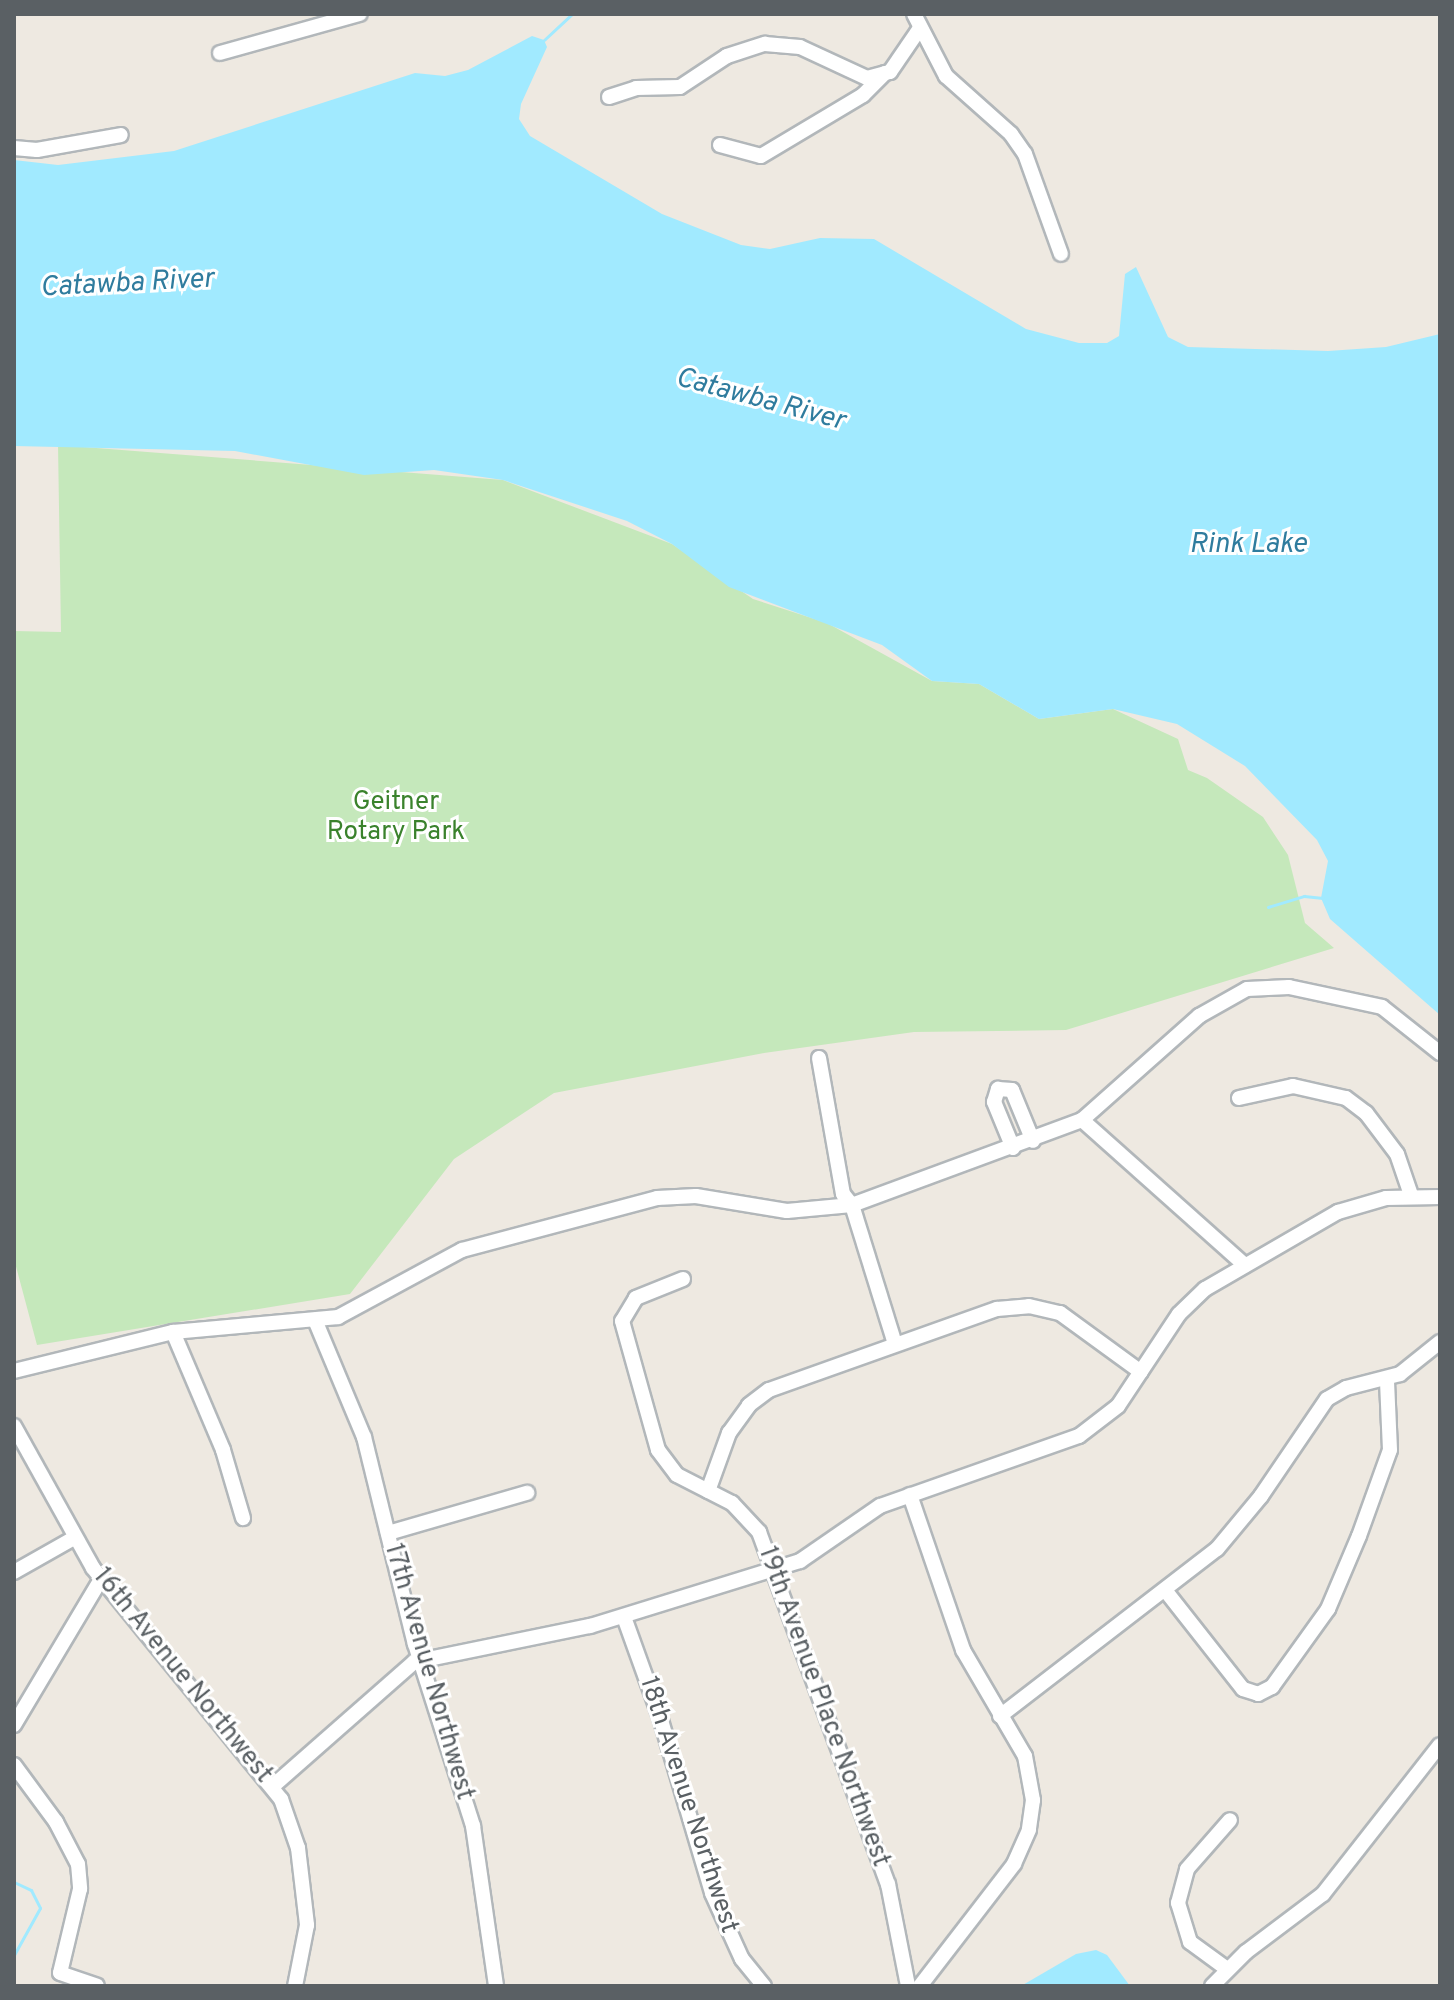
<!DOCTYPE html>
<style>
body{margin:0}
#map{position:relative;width:1454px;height:2000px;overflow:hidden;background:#eee9e1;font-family:Overpass,sans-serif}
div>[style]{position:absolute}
.green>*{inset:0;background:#c5e8bb}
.water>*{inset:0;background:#a1eaff}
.stream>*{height:3px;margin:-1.5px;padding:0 1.5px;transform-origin:1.5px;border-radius:1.5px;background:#a1eaff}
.roads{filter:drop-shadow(2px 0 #b2b7ba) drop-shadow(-2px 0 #b2b7ba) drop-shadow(0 2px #b2b7ba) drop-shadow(0 -2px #b2b7ba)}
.minor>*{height:14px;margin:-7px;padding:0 7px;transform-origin:7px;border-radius:7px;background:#fff}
span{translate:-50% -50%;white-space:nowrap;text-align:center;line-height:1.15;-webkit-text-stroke:6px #fff;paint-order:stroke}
.park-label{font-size:26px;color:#3a822c}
.street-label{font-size:26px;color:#5a6064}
.water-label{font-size:28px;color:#2f7c9e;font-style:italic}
.frame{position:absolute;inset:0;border:16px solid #5a6064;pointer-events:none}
</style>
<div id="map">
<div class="green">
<i style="clip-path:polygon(58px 445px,503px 480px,672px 544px,753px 599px,827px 623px,932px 681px,979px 684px,1039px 719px,1113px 709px,1178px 739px,1188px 770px,1207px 778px,1263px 817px,1288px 855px,1305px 923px,1334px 948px,1066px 1030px,914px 1032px,764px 1053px,554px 1093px,454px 1159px,350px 1294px,37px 1345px,14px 1259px,14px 631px,61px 632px)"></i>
</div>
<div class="water">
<i style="clip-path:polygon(532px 36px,544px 40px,547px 47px,521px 104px,519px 119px,530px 136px,662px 214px,741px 245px,770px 249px,820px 238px,874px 239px,1026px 329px,1079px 343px,1107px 343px,1119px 336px,1125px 274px,1136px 267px,1168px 337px,1188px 347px,1328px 351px,1386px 347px,1440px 334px,1440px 1015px,1330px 919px,1321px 898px,1328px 861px,1317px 840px,1245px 766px,1177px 724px,1113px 709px,1039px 719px,979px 684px,932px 681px,882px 645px,729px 587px,672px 544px,627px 521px,503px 480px,434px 470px,364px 475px,235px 451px,14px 446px,14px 160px,58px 165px,174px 151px,415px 73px,445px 76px,468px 70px)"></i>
<i style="clip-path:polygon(1096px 1950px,1107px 1955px,1130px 1986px,1021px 1986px,1076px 1954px)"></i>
</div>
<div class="stream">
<i style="left:544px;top:40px;width:38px;rotate:-43deg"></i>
<i style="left:1268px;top:907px;width:38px;rotate:-17deg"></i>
<i style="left:1304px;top:896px;width:19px;rotate:6deg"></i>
<i style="left:14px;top:1882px;width:19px;rotate:25deg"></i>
<i style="left:31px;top:1890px;width:20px;rotate:63deg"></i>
<i style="left:40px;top:1908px;width:54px;rotate:119deg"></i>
</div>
<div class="roads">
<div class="minor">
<i style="left:914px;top:14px;width:70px;rotate:62.7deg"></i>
<i style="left:946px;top:76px;width:87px;rotate:41.7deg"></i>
<i style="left:1011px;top:134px;width:24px;rotate:55deg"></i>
<i style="left:1025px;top:154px;width:106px;rotate:70.2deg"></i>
<i style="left:220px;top:53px;width:145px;rotate:-15.6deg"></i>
<i style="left:609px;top:97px;width:28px;rotate:-18deg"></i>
<i style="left:636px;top:88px;width:44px;rotate:-1.3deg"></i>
<i style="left:680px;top:87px;width:56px;rotate:-33.4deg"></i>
<i style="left:727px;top:56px;width:40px;rotate:-18deg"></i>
<i style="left:765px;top:44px;width:35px;rotate:5deg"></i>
<i style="left:800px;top:47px;width:74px;rotate:24.8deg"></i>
<i style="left:867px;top:78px;width:24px;rotate:-15deg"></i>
<i style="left:890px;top:72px;width:53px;rotate:-55.7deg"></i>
<i style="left:720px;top:145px;width:42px;rotate:15deg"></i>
<i style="left:761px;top:156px;width:119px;rotate:-30.9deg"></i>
<i style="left:863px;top:95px;width:31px;rotate:-45deg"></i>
<i style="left:14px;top:148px;width:23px;rotate:5deg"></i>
<i style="left:37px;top:150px;width:85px;rotate:-10.1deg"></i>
<i style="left:819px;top:1058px;width:138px;rotate:80deg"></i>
<i style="left:843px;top:1194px;width:14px;rotate:51deg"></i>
<i style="left:852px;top:1205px;width:145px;rotate:72.8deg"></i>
<i style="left:1239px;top:1098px;width:55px;rotate:-12.5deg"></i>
<i style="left:1293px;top:1086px;width:54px;rotate:12.8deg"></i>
<i style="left:1346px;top:1098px;width:25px;rotate:37deg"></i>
<i style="left:1366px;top:1113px;width:51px;rotate:52.9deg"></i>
<i style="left:1397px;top:1154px;width:43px;rotate:71.1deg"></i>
<i style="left:1082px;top:1120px;width:218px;rotate:41.7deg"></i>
<i style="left:1013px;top:1148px;width:50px;rotate:-112.4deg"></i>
<i style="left:994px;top:1102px;width:14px;rotate:-73deg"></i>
<i style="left:998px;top:1089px;width:14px;rotate:4deg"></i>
<i style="left:1012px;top:1090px;width:55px;rotate:67.6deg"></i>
<i style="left:683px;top:1279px;width:51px;rotate:158deg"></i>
<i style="left:636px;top:1298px;width:27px;rotate:121deg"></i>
<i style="left:622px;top:1321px;width:134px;rotate:74.4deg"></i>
<i style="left:658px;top:1450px;width:31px;rotate:53deg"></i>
<i style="left:677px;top:1475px;width:62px;rotate:27deg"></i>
<i style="left:732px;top:1503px;width:40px;rotate:47deg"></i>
<i style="left:759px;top:1532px;width:375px;rotate:69.9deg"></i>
<i style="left:888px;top:1884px;width:104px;rotate:78.9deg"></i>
<i style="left:315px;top:1320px;width:127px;rotate:67.3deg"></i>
<i style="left:364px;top:1437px;width:213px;rotate:76.2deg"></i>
<i style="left:415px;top:1644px;width:191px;rotate:72.3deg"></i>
<i style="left:473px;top:1826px;width:162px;rotate:81.8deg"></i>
<i style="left:173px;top:1332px;width:128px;rotate:67deg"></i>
<i style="left:223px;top:1450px;width:71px;rotate:73.6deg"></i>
<i style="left:14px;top:1371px;width:164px;rotate:-13.8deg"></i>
<i style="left:173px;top:1332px;width:166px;rotate:-5.2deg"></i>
<i style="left:338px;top:1317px;width:141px;rotate:-28.4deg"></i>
<i style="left:462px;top:1250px;width:202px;rotate:-14.9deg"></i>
<i style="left:657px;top:1198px;width:39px;rotate:-3deg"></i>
<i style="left:696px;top:1196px;width:92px;rotate:9.4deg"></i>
<i style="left:787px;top:1211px;width:65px;rotate:-5.3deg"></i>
<i style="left:852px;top:1205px;width:245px;rotate:-20.3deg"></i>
<i style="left:1082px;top:1120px;width:157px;rotate:-41.6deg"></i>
<i style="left:1199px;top:1016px;width:55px;rotate:-29.4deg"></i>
<i style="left:1247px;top:989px;width:42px;rotate:-2.7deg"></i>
<i style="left:1289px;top:987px;width:95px;rotate:12.1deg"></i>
<i style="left:1382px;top:1007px;width:74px;rotate:38.4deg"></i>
<i style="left:14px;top:1426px;width:162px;rotate:60.9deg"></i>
<i style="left:93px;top:1568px;width:298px;rotate:50.9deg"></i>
<i style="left:281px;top:1799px;width:52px;rotate:70.9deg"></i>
<i style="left:298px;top:1848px;width:78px;rotate:83.3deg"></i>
<i style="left:307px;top:1925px;width:62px;rotate:101.1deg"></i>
<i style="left:708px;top:1491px;width:62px;rotate:-70.1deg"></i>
<i style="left:729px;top:1433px;width:34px;rotate:-54deg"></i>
<i style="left:749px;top:1405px;width:25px;rotate:-37deg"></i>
<i style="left:769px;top:1390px;width:242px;rotate:-19.6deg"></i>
<i style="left:997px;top:1309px;width:32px;rotate:-5deg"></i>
<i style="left:1029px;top:1306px;width:32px;rotate:13deg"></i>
<i style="left:1060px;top:1313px;width:100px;rotate:36.1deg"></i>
<i style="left:910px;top:1495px;width:164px;rotate:71.1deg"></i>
<i style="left:963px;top:1650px;width:123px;rotate:59.7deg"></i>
<i style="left:1025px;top:1756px;width:45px;rotate:79.7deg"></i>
<i style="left:1033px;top:1800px;width:30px;rotate:98deg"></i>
<i style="left:1029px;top:1830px;width:37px;rotate:114deg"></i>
<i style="left:1014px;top:1864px;width:154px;rotate:127.6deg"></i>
<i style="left:388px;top:1533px;width:145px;rotate:-16.1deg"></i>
<i style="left:14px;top:1572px;width:69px;rotate:-29.5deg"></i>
<i style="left:1165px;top:1590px;width:126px;rotate:51.8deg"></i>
<i style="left:1243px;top:1689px;width:16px;rotate:18deg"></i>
<i style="left:1258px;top:1694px;width:16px;rotate:-27deg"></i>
<i style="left:1272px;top:1687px;width:96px;rotate:-54.3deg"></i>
<i style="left:1328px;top:1609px;width:79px;rotate:-67deg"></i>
<i style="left:1359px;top:1536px;width:91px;rotate:-70.2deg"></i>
<i style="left:1390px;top:1450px;width:70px;rotate:-92.5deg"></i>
<i style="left:624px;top:1617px;width:106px;rotate:70.2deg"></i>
<i style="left:660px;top:1717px;width:184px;rotate:73.5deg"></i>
<i style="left:712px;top:1893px;width:72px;rotate:65.6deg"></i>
<i style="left:742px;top:1959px;width:35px;rotate:51deg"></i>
<i style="left:1000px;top:1716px;width:274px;rotate:-37.6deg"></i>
<i style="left:1217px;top:1549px;width:69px;rotate:-50.3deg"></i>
<i style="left:1261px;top:1496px;width:117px;rotate:-55.8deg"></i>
<i style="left:1327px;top:1399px;width:22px;rotate:-30deg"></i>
<i style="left:1346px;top:1388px;width:56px;rotate:-14.5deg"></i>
<i style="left:1400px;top:1374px;width:51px;rotate:-38.7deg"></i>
<i style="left:14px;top:1725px;width:170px;rotate:-59.2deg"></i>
<i style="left:14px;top:1765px;width:71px;rotate:53.6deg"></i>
<i style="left:56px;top:1822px;width:47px;rotate:62.4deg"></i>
<i style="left:78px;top:1864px;width:25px;rotate:85deg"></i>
<i style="left:80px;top:1889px;width:86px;rotate:103.4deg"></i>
<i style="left:60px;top:1973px;width:39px;rotate:19deg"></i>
<i style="left:273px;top:1786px;width:188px;rotate:-41.3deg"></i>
<i style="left:414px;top:1662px;width:180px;rotate:-11.6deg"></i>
<i style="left:590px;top:1626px;width:220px;rotate:-17.2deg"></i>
<i style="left:800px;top:1561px;width:97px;rotate:-34.5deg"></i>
<i style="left:880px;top:1506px;width:211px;rotate:-19.4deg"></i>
<i style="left:1079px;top:1436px;width:49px;rotate:-37.6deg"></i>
<i style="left:1118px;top:1406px;width:110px;rotate:-56.5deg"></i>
<i style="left:1179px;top:1314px;width:36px;rotate:-44deg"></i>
<i style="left:1205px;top:1289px;width:154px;rotate:-30.1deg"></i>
<i style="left:1338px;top:1212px;width:50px;rotate:-16.3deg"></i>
<i style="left:1386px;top:1198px;width:54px;rotate:-1.1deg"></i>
<i style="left:1227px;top:1969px;width:46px;rotate:-143.9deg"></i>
<i style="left:1190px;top:1942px;width:41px;rotate:-107.1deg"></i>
<i style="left:1178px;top:1903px;width:35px;rotate:-75deg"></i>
<i style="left:1187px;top:1869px;width:65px;rotate:-48.7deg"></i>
<i style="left:1212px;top:1986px;width:48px;rotate:-45deg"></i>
<i style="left:1246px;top:1952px;width:96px;rotate:-37deg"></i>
<i style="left:1323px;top:1894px;width:189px;rotate:-51.9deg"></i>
</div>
</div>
<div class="park-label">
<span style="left:396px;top:818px">Geitner<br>Rotary Park</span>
</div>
<div class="street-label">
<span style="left:428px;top:1672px;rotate:74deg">17th Avenue Northwest</span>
<span style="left:182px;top:1676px;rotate:51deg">16th Avenue Northwest</span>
<span style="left:823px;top:1707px;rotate:70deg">19th Avenue Place Northwest</span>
<span style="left:688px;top:1805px;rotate:72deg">18th Avenue Northwest</span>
</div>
<div class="water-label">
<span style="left:127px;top:284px;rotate:-3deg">Catawba River</span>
<span style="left:760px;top:400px;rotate:15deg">Catawba River</span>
<span style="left:1248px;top:545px">Rink Lake</span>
</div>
<div class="frame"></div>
</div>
